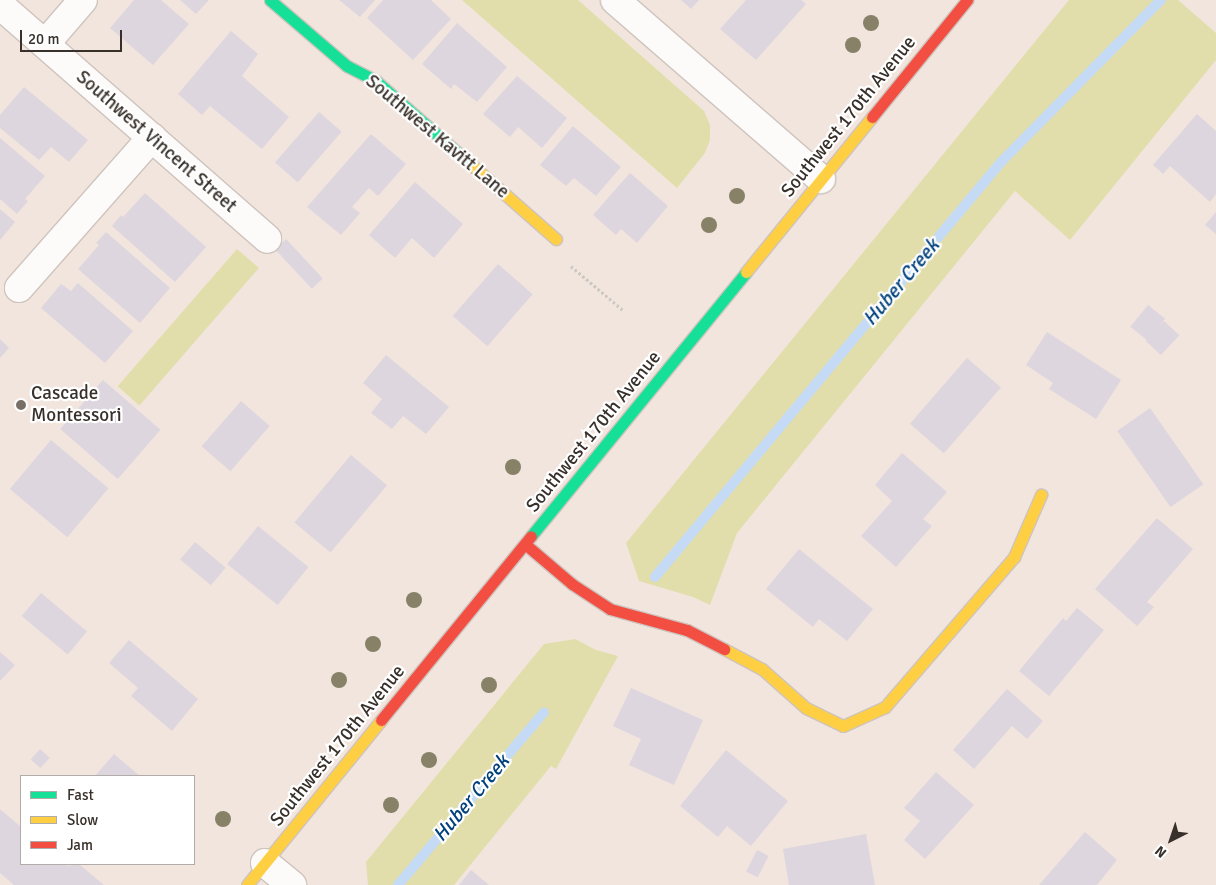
<!DOCTYPE html>
<style>
body{margin:0}
#map{position:relative;width:1216px;height:885px;overflow:hidden;background:#f2e5dd;font-family:Signika,sans-serif}
div>[style]{position:absolute}
.green>*{inset:0;background:#e2deab;transform-origin:0 0}
.stream>*{height:10px;margin:-5px;padding:0 5px;transform-origin:5px;border-radius:5px;background:#c4daf5}
.building>*{inset:0;background:#ded6df;transform-origin:0 0}
.path>*{height:3px;margin-top:-1.5px;transform-origin:0;background:repeating-linear-gradient(90deg,#ccc8c5 0 2.5px,transparent 0 5px)}
.roads{filter:drop-shadow(1px 0 #cec4be) drop-shadow(-1px 0 #cec4be) drop-shadow(0 1px #cec4be) drop-shadow(0 -1px #cec4be)}
.street>*{height:28px;margin:-14px;padding:0 14px;transform-origin:14px;border-radius:14px;background:#fdfbfa}
.fast>*{height:11px;margin:-5.5px;padding:0 5.5px;transform-origin:5.5px;border-radius:5.5px;background:#16e098}
.slow>*{height:11px;margin:-5.5px;padding:0 5.5px;transform-origin:5.5px;border-radius:5.5px;background:#ffcf43}
.jam>*{height:11px;margin:-5.5px;padding:0 5.5px;transform-origin:5.5px;border-radius:5.5px;background:#f24e42}
.trees>*{width:16px;height:16px;margin:-8px;border-radius:50%;background:#878167}
.dots>*{width:14px;height:14px;translate:-50% -50%;box-sizing:border-box;border:2px solid #fff;border-radius:50%}
span{translate:-50% -50%;white-space:nowrap;text-align:center;line-height:1.15;-webkit-text-stroke:4.5px #fff;paint-order:stroke}
.street-label{font-size:19px;color:#38302a}
.poi-label{font-size:19px;color:#38302a}
.left{translate:0 -50%;text-align:left}
.water-label{font-size:20px;color:#00417d;font-style:italic}
.legend{position:absolute;left:20px;top:775px;width:175px;height:90px;box-sizing:border-box;background:#fff;border:1px solid #afacaa;margin:0;padding:6px 9px;list-style:none;font-size:15px;color:#38302a}
.legend li{display:flex;align-items:center;gap:10px;height:25px}
.legend b{width:25px;border:1px solid #afacaa}
.north{position:absolute;left:1146px;top:815px;width:50px;height:50px;-webkit-text-stroke:4px #fff;paint-order:stroke;rotate:221deg;font-size:14px;font-weight:700;line-height:20px;text-align:center;color:#38302a}
.north::after{content:'';display:block;margin:auto;width:18px;height:22px;background:#38302a;clip-path:polygon(50% 0,100% 100%,50% 72%,0 100%)}
.scale{position:absolute;left:20px;top:30px;width:102px;height:22px;box-sizing:border-box;border:2px solid #38302a;border-top:0;padding-left:6px;font-size:15px;line-height:18px;white-space:nowrap;color:#38302a;-webkit-text-stroke:4px #fff;paint-order:stroke}
</style>
<div id="map">
<div class="green">
<i style="clip-path:polygon(462px 0,578px 0,704px 111px,710px 125px,710px 140px,705px 153px,677px 188px)"></i>
<i style="clip-path:polygon(1069px 0,1178px 0,1216px 33px,1216px 60px,1070px 240px,1015px 191px,737px 533px,710px 605px,693px 597px,639px 581px,626px 543px)"></i>
<i style="left:237px;top:249px;width:29px;height:182px;rotate:41deg"></i>
<i style="clip-path:polygon(575px 639px,596px 650px,618px 656px,556px 769px,551px 766px,454px 885px,368px 885px,366px 862px,544px 644px)"></i>
</div>
<div class="stream">
<i style="left:655px;top:577px;width:540px;rotate:-50.18deg"></i>
<i style="left:1001px;top:162px;width:228px;rotate:-45.4deg"></i>
<i style="left:398px;top:885px;width:226px;rotate:-49.8deg"></i>
</div>
<div class="building">
<i style="clip-path:polygon(134px 0,161px 0,189px 24px,153px 65px,110px 28px)"></i>
<i style="clip-path:polygon(180px 0,209px 0,196px 14px)"></i>
<i style="clip-path:polygon(339px 0,375px 0,360px 17px)"></i>
<i style="clip-path:polygon(383px 0,431px 0,451px 19px,413px 60px,367px 18px)"></i>
<i style="clip-path:polygon(681px 0,699px 0,691px 9px)"></i>
<i style="clip-path:polygon(746px 0,801px 0,806px 4px,756px 60px,720px 29px)"></i>
<i style="clip-path:polygon(457px 23px,507px 67px,477px 102px,454px 84px,451px 89px,422px 64px)"></i>
<i style="clip-path:polygon(231px 31px,258px 54px,242px 76px,289px 117px,262px 149px,210px 106px,202px 115px,178px 94px)"></i>
<i style="clip-path:polygon(517px 76px,567px 118px,542px 148px,518px 127px,510px 137px,483px 114px)"></i>
<i style="clip-path:polygon(24px 87px,88px 140px,69px 162px,51px 147px,39px 160px,0 128px,0 115px)"></i>
<i style="left:319px;top:112px;width:30px;height:67px;rotate:41deg"></i>
<i style="clip-path:polygon(1197px 114px,1216px 131px,1216px 194px,1210px 202px,1170px 166px,1163px 174px,1153px 165px)"></i>
<i style="clip-path:polygon(573px 126px,621px 167px,596px 196px,574px 178px,566px 186px,540px 165px)"></i>
<i style="clip-path:polygon(371px 134px,406px 164px,378px 196px,369px 188px,352px 207px,360px 213px,341px 235px,307px 207px)"></i>
<i style="clip-path:polygon(0 138px,45px 176px,25px 199px,28px 201px,17px 214px,0 199px)"></i>
<i style="clip-path:polygon(630px 173px,668px 206px,637px 243px,621px 229px,616px 235px,593px 215px)"></i>
<i style="clip-path:polygon(415px 182px,463px 224px,434px 258px,412px 238px,395px 258px,369px 235px)"></i>
<i style="clip-path:polygon(145px 193px,206px 247px,175px 282px,112px 226px,121px 215px,123px 217px)"></i>
<i style="clip-path:polygon(0 209px,15px 222px,0 240px)"></i>
<i style="clip-path:polygon(1216px 212px,1216px 234px,1205px 225px)"></i>
<i style="clip-path:polygon(106px 232px,170px 288px,140px 323px,78px 269px,99px 245px,96px 243px)"></i>
<i style="left:286px;top:239px;width:54px;height:15px;rotate:47deg"></i>
<i style="left:498px;top:264px;width:46px;height:69px;rotate:41deg"></i>
<i style="clip-path:polygon(78px 283px,133px 331px,105px 363px,41px 308px,61px 284px,71px 291px)"></i>
<i style="left:1148px;top:305px;width:22px;height:28px;rotate:39deg"></i>
<i style="left:1164px;top:321px;width:21px;height:27px;rotate:43deg"></i>
<i style="clip-path:polygon(1047px 332px,1121px 380px,1096px 419px,1049px 389px,1053px 383px,1026px 365px)"></i>
<i style="clip-path:polygon(0 339px,9px 348px,0 358px)"></i>
<i style="clip-path:polygon(386px 355px,449px 407px,426px 434px,403px 416px,392px 429px,371px 413px,382px 399px,363px 383px)"></i>
<i style="left:967px;top:358px;width:45px;height:87px;rotate:41deg"></i>
<i style="left:103px;top:380px;width:76px;height:65px;rotate:41deg"></i>
<i style="left:241px;top:401px;width:38px;height:60px;rotate:41deg"></i>
<i style="left:1150px;top:408px;width:93px;height:40px;rotate:55deg"></i>
<i style="left:51px;top:440px;width:75px;height:64px;rotate:40deg"></i>
<i style="clip-path:polygon(902px 453px,947px 492px,923px 519px,932px 526px,896px 567px,861px 536px,892px 501px,875px 485px)"></i>
<i style="left:351px;top:455px;width:47px;height:88px;rotate:40deg"></i>
<i style="clip-path:polygon(1157px 518px,1193px 549px,1147px 602px,1154px 607px,1137px 626px,1095px 589px)"></i>
<i style="left:258px;top:526px;width:65px;height:49px;rotate:39deg"></i>
<i style="left:195px;top:542px;width:40px;height:23px;rotate:40deg"></i>
<i style="clip-path:polygon(799px 549px,873px 609px,847px 641px,819px 619px,813px 627px,766px 589px)"></i>
<i style="left:41px;top:593px;width:60px;height:30px;rotate:40deg"></i>
<i style="clip-path:polygon(1077px 608px,1104px 630px,1049px 696px,1019px 671px,1063px 618px,1066px 621px)"></i>
<i style="clip-path:polygon(129px 640px,198px 699px,172px 731px,131px 696px,138px 688px,109px 663px)"></i>
<i style="clip-path:polygon(0 652px,15px 665px,0 681px)"></i>
<i style="clip-path:polygon(631px 688px,703px 720px,674px 785px,629px 765px,641px 739px,613px 726px)"></i>
<i style="clip-path:polygon(1007px 689px,1043px 721px,1027px 739px,1012px 726px,974px 769px,953px 750px)"></i>
<i style="left:40px;top:749px;width:13px;height:14px;rotate:42deg"></i>
<i style="clip-path:polygon(726px 750px,788px 801px,751px 846px,727px 826px,718px 837px,680px 806px)"></i>
<i style="clip-path:polygon(114px 754px,140px 776px,95px 776px)"></i>
<i style="clip-path:polygon(936px 772px,974px 805px,925px 859px,904px 840px,920px 821px,904px 808px)"></i>
<i style="clip-path:polygon(0 809px,21px 827px,21px 864px,65px 864px,67px 866px,79px 864px,104px 885px,14px 885px,0 873px)"></i>
<i style="clip-path:polygon(1085px 832px,1117px 860px,1097px 885px,1039px 885px)"></i>
<i style="clip-path:polygon(866px 834px,875px 885px,789px 885px,783px 849px)"></i>
<i style="left:757px;top:850px;width:13px;height:24px;rotate:27deg"></i>
<i style="clip-path:polygon(471px 870px,489px 885px,459px 885px)"></i>
</div>
<div class="path">
<i style="left:571px;top:266px;width:70px;rotate:40.3deg"></i>
</div>
<div class="roads">
<div class="street">
<i style="left:615px;top:0;width:273px;rotate:41deg"></i>
<i style="left:0;top:5px;width:355px;rotate:41.2deg"></i>
<i style="left:45px;top:44px;width:58px;rotate:-49.2deg"></i>
<i style="left:19px;top:288px;width:201px;rotate:-48.6deg"></i>
<i style="left:265px;top:863px;width:35px;rotate:39deg"></i>
</div>
<div class="fast">
<i style="left:270px;top:0;width:101px;rotate:40.6deg"></i>
<i style="left:347px;top:66px;width:33px;rotate:27deg"></i>
<i style="left:376px;top:81px;width:130px;rotate:41.3deg"></i>
<i style="left:531px;top:536px;width:340px;rotate:-50.8deg"></i>
</div>
<div class="slow">
<i style="left:474px;top:167px;width:109px;rotate:41.3deg"></i>
<i style="left:746px;top:272px;width:200px;rotate:-50.9deg"></i>
<i style="left:724px;top:649px;width:43px;rotate:27.8deg"></i>
<i style="left:762px;top:669px;width:59px;rotate:41.6deg"></i>
<i style="left:806px;top:708px;width:41px;rotate:25.9deg"></i>
<i style="left:843px;top:726px;width:46px;rotate:-24.3deg"></i>
<i style="left:885px;top:707px;width:198px;rotate:-49.3deg"></i>
<i style="left:1014px;top:557px;width:68px;rotate:-66.5deg"></i>
<i style="left:247px;top:885px;width:213px;rotate:-50.9deg"></i>
</div>
<div class="jam">
<i style="left:872px;top:117px;width:151px;rotate:-50.9deg"></i>
<i style="left:525px;top:544px;width:62px;rotate:40.4deg"></i>
<i style="left:572px;top:584px;width:45px;rotate:33.3deg"></i>
<i style="left:610px;top:609px;width:80px;rotate:15.3deg"></i>
<i style="left:687px;top:630px;width:42px;rotate:27.2deg"></i>
<i style="left:381px;top:720px;width:237px;rotate:-50.8deg"></i>
</div>
</div>
<div class="trees">
<i style="left:871px;top:23px"></i>
<i style="left:853px;top:45px"></i>
<i style="left:737px;top:196px"></i>
<i style="left:709px;top:225px"></i>
<i style="left:513px;top:467px"></i>
<i style="left:414px;top:600px"></i>
<i style="left:373px;top:644px"></i>
<i style="left:339px;top:680px"></i>
<i style="left:489px;top:685px"></i>
<i style="left:429px;top:760px"></i>
<i style="left:391px;top:805px"></i>
<i style="left:223px;top:819px"></i>
</div>
<div class="dots">
<i style="left:21px;top:405px;background:#796f69"></i>
</div>
<div class="street-label">
<span style="left:849px;top:117px;rotate:-51deg">Southwest 170th Avenue</span>
<span style="left:437px;top:137px;rotate:40deg">Southwest Kavitt Lane</span>
<span style="left:156px;top:142px;rotate:41deg">Southwest Vincent Street</span>
<span style="left:594px;top:432px;rotate:-51deg">Southwest 170th Avenue</span>
<span style="left:338px;top:746px;rotate:-51deg">Southwest 170th Avenue</span>
</div>
<div class="poi-label">
<span class="left" style="left:31px;top:405px">Cascade<br>Montessori</span>
</div>
<div class="water-label">
<span style="left:901px;top:282px;rotate:-50deg">Huber Creek</span>
<span style="left:471px;top:798px;rotate:-50deg">Huber Creek</span>
</div>
<ul class="legend">
<li><b style="height:6px;background:#16e098"></b>Fast</li>
<li><b style="height:6px;background:#ffcf43"></b>Slow</li>
<li><b style="height:6px;background:#f24e42"></b>Jam</li>
</ul>
<div class="north">N</div>
<div class="scale">20 m</div>
</div>
